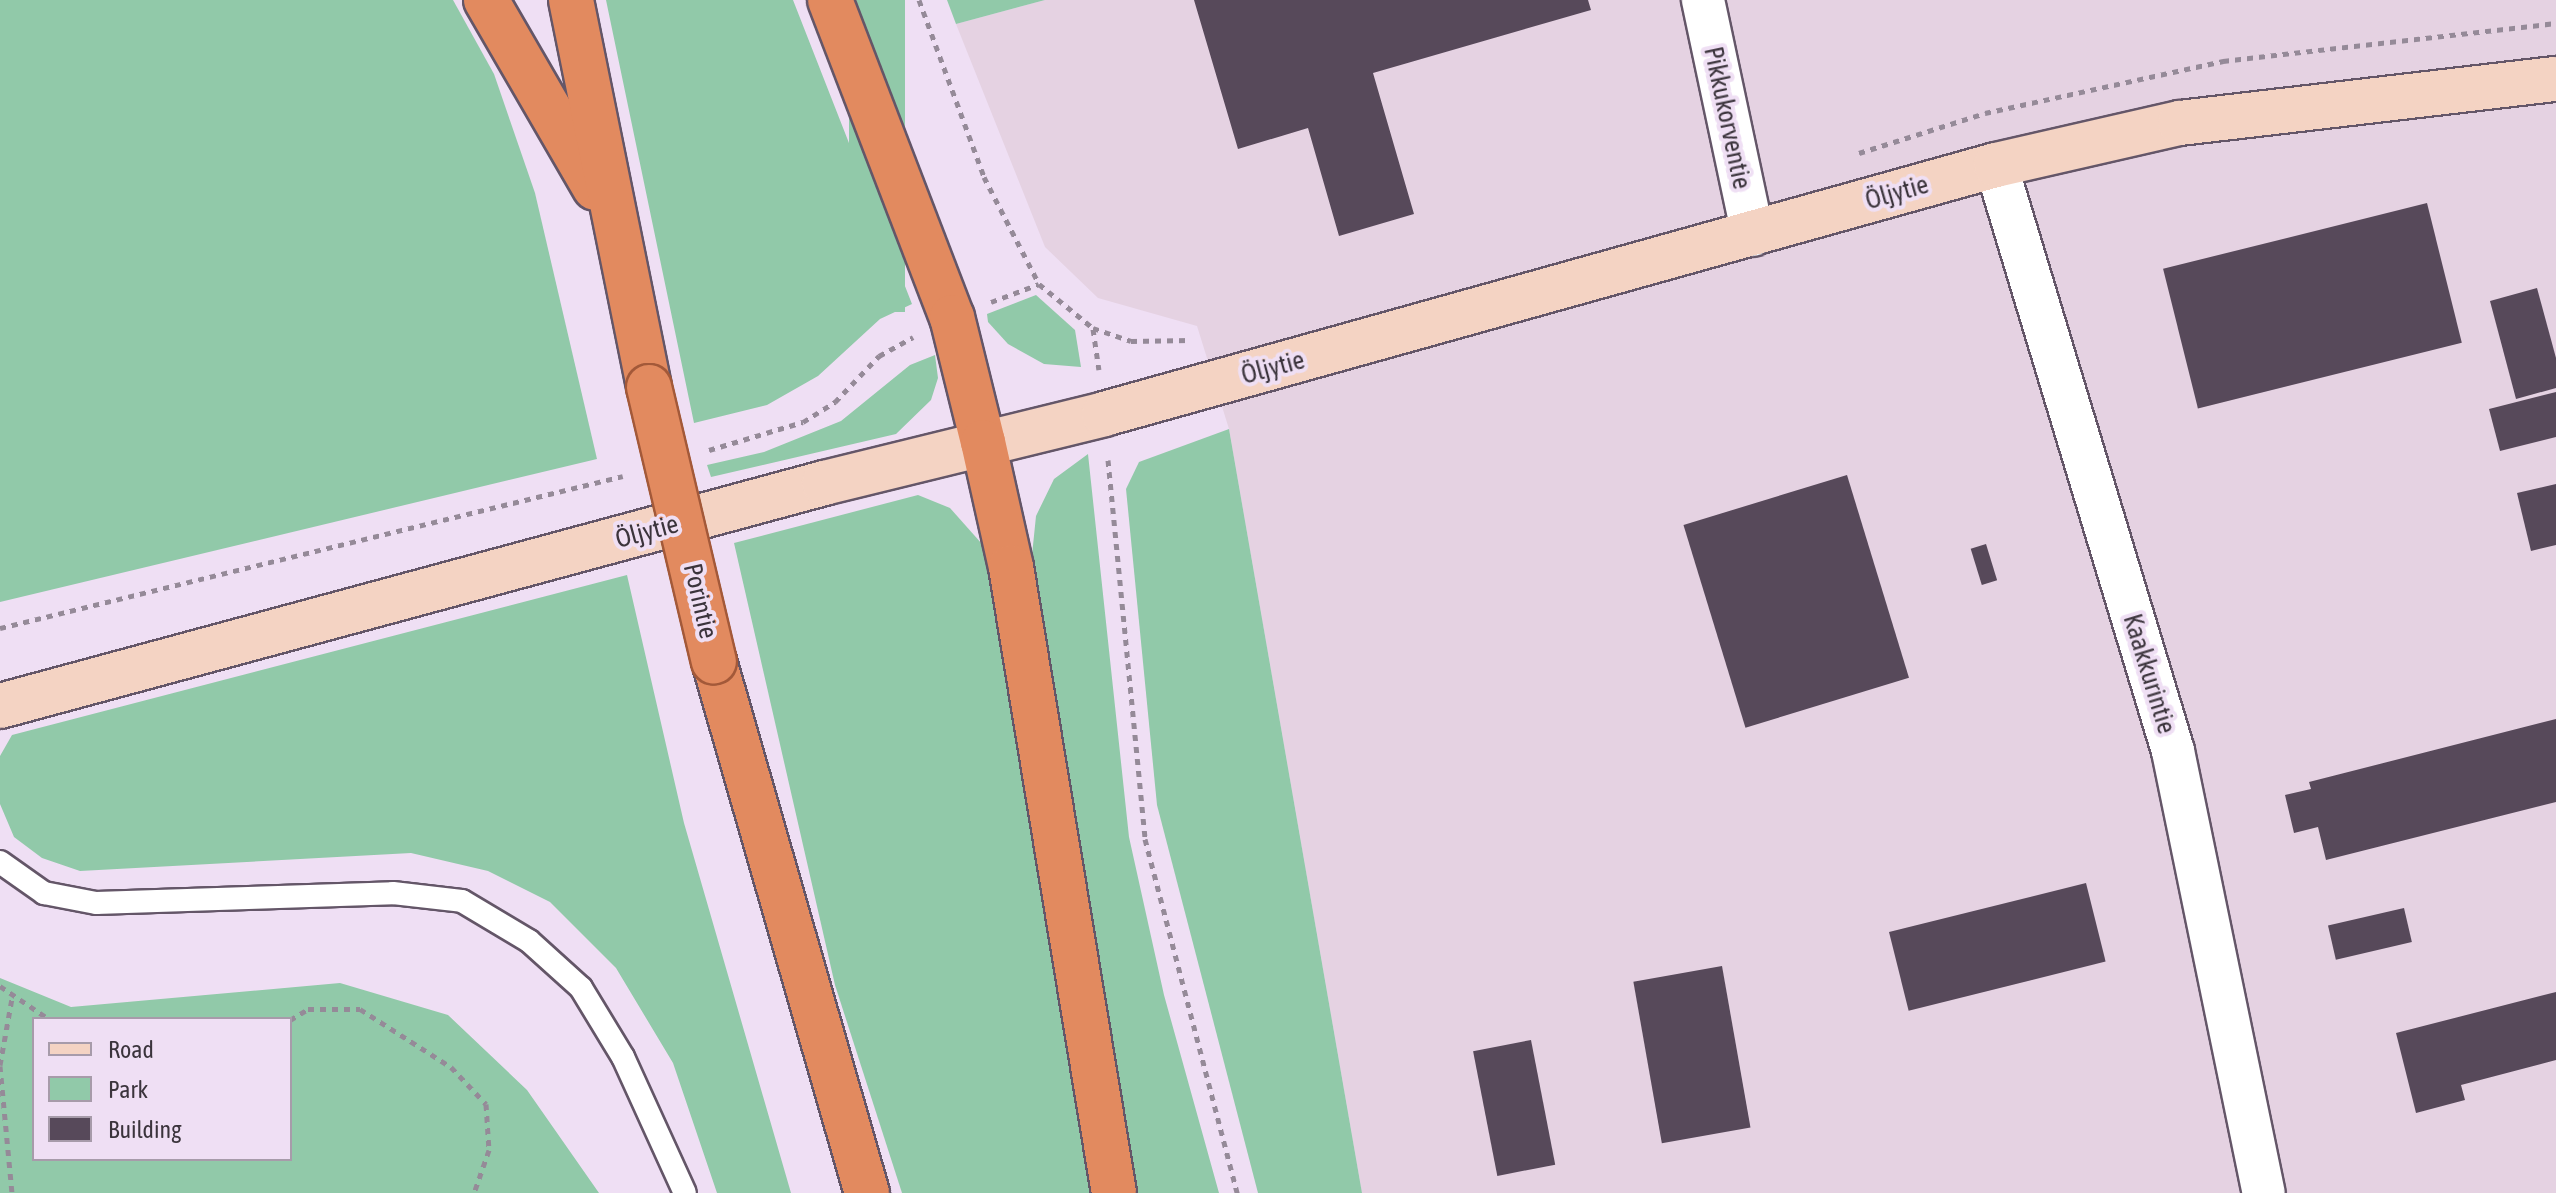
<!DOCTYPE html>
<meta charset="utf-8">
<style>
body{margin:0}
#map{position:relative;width:2556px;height:1193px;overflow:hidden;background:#efdff4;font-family:"Asap Condensed",sans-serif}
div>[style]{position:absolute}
.industrial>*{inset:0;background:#e5d2e2}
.green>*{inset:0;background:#91c9a9;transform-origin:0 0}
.building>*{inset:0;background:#57495a;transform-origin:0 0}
.path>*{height:5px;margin-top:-2.5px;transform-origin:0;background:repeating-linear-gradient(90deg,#958a98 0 6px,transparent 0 12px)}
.roads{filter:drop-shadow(2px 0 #645668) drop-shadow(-2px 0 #645668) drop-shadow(0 2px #645668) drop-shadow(0 -2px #645668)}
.service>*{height:22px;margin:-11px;padding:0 11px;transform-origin:11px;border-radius:11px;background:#fff}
.minor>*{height:42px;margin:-21px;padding:0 21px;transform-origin:21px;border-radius:21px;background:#fff}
.secondary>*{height:44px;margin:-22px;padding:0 22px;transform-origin:22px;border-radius:22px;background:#f4d3c3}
.trunk>*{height:44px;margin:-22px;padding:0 22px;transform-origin:22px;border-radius:22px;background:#e28a5f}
.bridges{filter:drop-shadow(2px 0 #a35939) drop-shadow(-2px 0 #a35939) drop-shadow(0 2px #a35939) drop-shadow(0 -2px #a35939)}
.trunk-bridge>*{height:44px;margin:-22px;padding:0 22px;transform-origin:22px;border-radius:22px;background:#e28a5f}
span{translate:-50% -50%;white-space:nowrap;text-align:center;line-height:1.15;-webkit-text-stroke:8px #efdff4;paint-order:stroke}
.street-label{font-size:26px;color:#3b343c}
.legend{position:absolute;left:32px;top:1017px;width:260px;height:144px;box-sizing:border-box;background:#efdff4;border:2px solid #a79baa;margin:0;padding:10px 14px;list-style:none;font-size:24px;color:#3b343c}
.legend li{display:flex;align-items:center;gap:16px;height:40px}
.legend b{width:40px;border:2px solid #a79baa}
</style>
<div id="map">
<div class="industrial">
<i style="clip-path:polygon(1045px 0,2556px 0,2556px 1193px,1362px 1193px,1229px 429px,1197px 326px,1098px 298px,1045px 247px,956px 24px)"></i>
</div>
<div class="green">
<i style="clip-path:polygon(0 0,453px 0,494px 74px,535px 193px,597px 459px,0 602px)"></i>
<i style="clip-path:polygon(606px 0,793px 0,912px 304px,880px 319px,818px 376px,767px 405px,694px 423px)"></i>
<i style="left:849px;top:0;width:56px;height:312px"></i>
<i style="clip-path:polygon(947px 0,1045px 0,956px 24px)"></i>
<i style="clip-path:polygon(1036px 295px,1075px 330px,1081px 367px,1044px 364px,1008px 344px,988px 322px,987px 314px)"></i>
<i style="clip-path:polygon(935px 355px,938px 378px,931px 400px,896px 434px,711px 477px,707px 465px,764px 452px,841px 421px,910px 365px)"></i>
<i style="clip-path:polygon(1229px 429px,1362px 1193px,1258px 1193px,1157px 805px,1126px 489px,1139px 462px)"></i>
<i style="clip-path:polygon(1088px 454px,1129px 837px,1164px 995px,1219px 1193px,1136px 1193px,1031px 565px,1036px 516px,1054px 479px)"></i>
<i style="clip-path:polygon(918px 495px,950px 508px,990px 553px,1090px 1193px,902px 1193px,835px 985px,734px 543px)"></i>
<i style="clip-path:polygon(627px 575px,684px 823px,791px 1193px,717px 1193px,673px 1063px,616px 968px,550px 902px,488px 871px,411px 853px,80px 871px,42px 858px,14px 837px,0 804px,0 756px,12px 735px)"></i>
<i style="clip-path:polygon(evenodd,0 978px,71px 1007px,340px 983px,448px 1015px,527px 1090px,599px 1193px,0 1193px,0 978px,34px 1019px,290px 1019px,290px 1159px,34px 1159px,34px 1019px)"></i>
</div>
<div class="building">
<i style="clip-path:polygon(1194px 0,1588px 0,1591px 10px,1373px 73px,1414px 214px,1339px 236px,1308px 128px,1238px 149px)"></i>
<i style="left:2427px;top:203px;width:144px;height:272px;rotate:76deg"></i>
<i style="clip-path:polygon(2537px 288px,2556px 358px,2556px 388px,2516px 399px,2490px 301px)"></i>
<i style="clip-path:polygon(2556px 392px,2556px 437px,2500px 451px,2489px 409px)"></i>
<i style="left:1847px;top:475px;width:212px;height:171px;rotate:73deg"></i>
<i style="clip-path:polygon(2556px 484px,2556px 545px,2531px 551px,2517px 493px)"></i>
<i style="left:1986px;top:544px;width:38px;height:16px;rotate:73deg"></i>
<i style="clip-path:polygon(2556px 719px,2556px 802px,2326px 860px,2318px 827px,2294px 833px,2285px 795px,2311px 789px,2309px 782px)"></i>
<i style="left:2086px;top:883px;width:81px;height:203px;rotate:76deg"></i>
<i style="left:2404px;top:908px;width:35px;height:78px;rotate:77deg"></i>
<i style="left:1722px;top:966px;width:164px;height:90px;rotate:80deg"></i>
<i style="clip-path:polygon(2556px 992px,2556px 1060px,2461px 1085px,2465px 1100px,2416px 1113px,2396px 1033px)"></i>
<i style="left:1531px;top:1040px;width:127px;height:59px;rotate:79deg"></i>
</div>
<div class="path">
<i style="left:919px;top:0;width:189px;rotate:69.8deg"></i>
<i style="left:984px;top:177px;width:120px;rotate:62.8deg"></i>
<i style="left:1039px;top:284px;width:70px;rotate:39.2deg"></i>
<i style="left:1093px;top:328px;width:40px;rotate:18.9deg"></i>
<i style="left:1131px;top:341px;width:60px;rotate:-1deg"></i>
<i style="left:1859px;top:153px;width:132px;rotate:-17.6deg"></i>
<i style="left:1985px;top:113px;width:244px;rotate:-12.3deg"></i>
<i style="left:2223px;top:61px;width:335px;rotate:-6.5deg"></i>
<i style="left:991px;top:302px;width:51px;rotate:-20.6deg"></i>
<i style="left:1093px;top:329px;width:41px;rotate:81.7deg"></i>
<i style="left:709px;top:450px;width:98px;rotate:-16.6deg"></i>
<i style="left:803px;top:422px;width:38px;rotate:-32deg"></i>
<i style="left:835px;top:402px;width:64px;rotate:-46.3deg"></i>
<i style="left:879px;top:356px;width:39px;rotate:-29deg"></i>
<i style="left:1108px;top:460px;width:381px;rotate:84.4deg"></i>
<i style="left:1145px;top:839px;width:366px;rotate:75.4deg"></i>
<i style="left:0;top:628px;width:641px;rotate:-13.71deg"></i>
<i style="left:0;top:986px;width:59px;rotate:34deg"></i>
<i style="left:290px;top:1020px;width:21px;rotate:-31deg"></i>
<i style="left:308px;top:1009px;width:52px"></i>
<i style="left:360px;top:1009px;width:108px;rotate:32.5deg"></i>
<i style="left:451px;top:1067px;width:51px;rotate:46.6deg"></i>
<i style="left:486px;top:1104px;width:46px;rotate:86.3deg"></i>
<i style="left:489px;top:1150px;width:46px;rotate:109.2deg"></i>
<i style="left:0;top:1065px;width:73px;rotate:-79.8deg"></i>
<i style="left:0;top:1066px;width:128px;rotate:84.6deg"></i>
</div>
<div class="roads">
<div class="service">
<i style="left:0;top:862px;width:54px;rotate:35.2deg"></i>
<i style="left:44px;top:893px;width:53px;rotate:10.9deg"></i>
<i style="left:96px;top:903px;width:297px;rotate:-1.9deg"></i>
<i style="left:393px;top:893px;width:69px;rotate:6.6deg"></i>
<i style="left:462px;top:901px;width:78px;rotate:30.8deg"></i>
<i style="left:529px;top:941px;width:70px;rotate:42.1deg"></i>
<i style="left:581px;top:988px;width:81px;rotate:58.7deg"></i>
<i style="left:623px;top:1057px;width:149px;rotate:65.5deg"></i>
</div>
<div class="minor">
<i style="left:1703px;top:0;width:240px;rotate:78deg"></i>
<i style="left:1996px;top:165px;width:612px;rotate:73.19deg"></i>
<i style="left:2173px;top:751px;width:451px;rotate:78.4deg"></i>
</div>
<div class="secondary">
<i style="left:0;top:706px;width:854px;rotate:-15.14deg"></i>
<i style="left:824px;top:483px;width:288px;rotate:-13.8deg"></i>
<i style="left:1104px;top:414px;width:926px;rotate:-15.6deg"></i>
<i style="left:1996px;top:165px;width:189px;rotate:-12.9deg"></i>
<i style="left:2180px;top:123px;width:379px;rotate:-6.7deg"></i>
</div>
<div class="trunk">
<i style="left:486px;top:0;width:217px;rotate:59.9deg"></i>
<i style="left:571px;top:0;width:395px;rotate:78.6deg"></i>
<i style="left:830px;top:0;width:340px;rotate:69deg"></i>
<i style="left:952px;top:317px;width:129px;rotate:76.1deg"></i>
<i style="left:983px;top:442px;width:128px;rotate:77.4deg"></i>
<i style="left:1011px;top:567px;width:634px;rotate:80.66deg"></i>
<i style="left:714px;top:661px;width:554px;rotate:73.96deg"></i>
</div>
</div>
<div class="bridges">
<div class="trunk-bridge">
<i style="left:649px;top:387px;width:282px;rotate:76.7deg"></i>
</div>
</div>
<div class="street-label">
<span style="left:1727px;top:118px;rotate:78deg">Pikkukorventie</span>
<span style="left:1897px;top:193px;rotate:-16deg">Öljytie</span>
<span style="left:1273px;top:368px;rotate:-15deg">Öljytie</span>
<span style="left:647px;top:532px;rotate:-15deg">Öljytie</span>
<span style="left:700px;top:601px;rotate:77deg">Porintie</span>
<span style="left:2149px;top:674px;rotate:73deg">Kaakkurintie</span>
</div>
<ul class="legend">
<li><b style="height:10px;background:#f4d3c3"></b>Road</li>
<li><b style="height:22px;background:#91c9a9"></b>Park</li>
<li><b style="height:22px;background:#57495a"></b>Building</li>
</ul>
</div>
